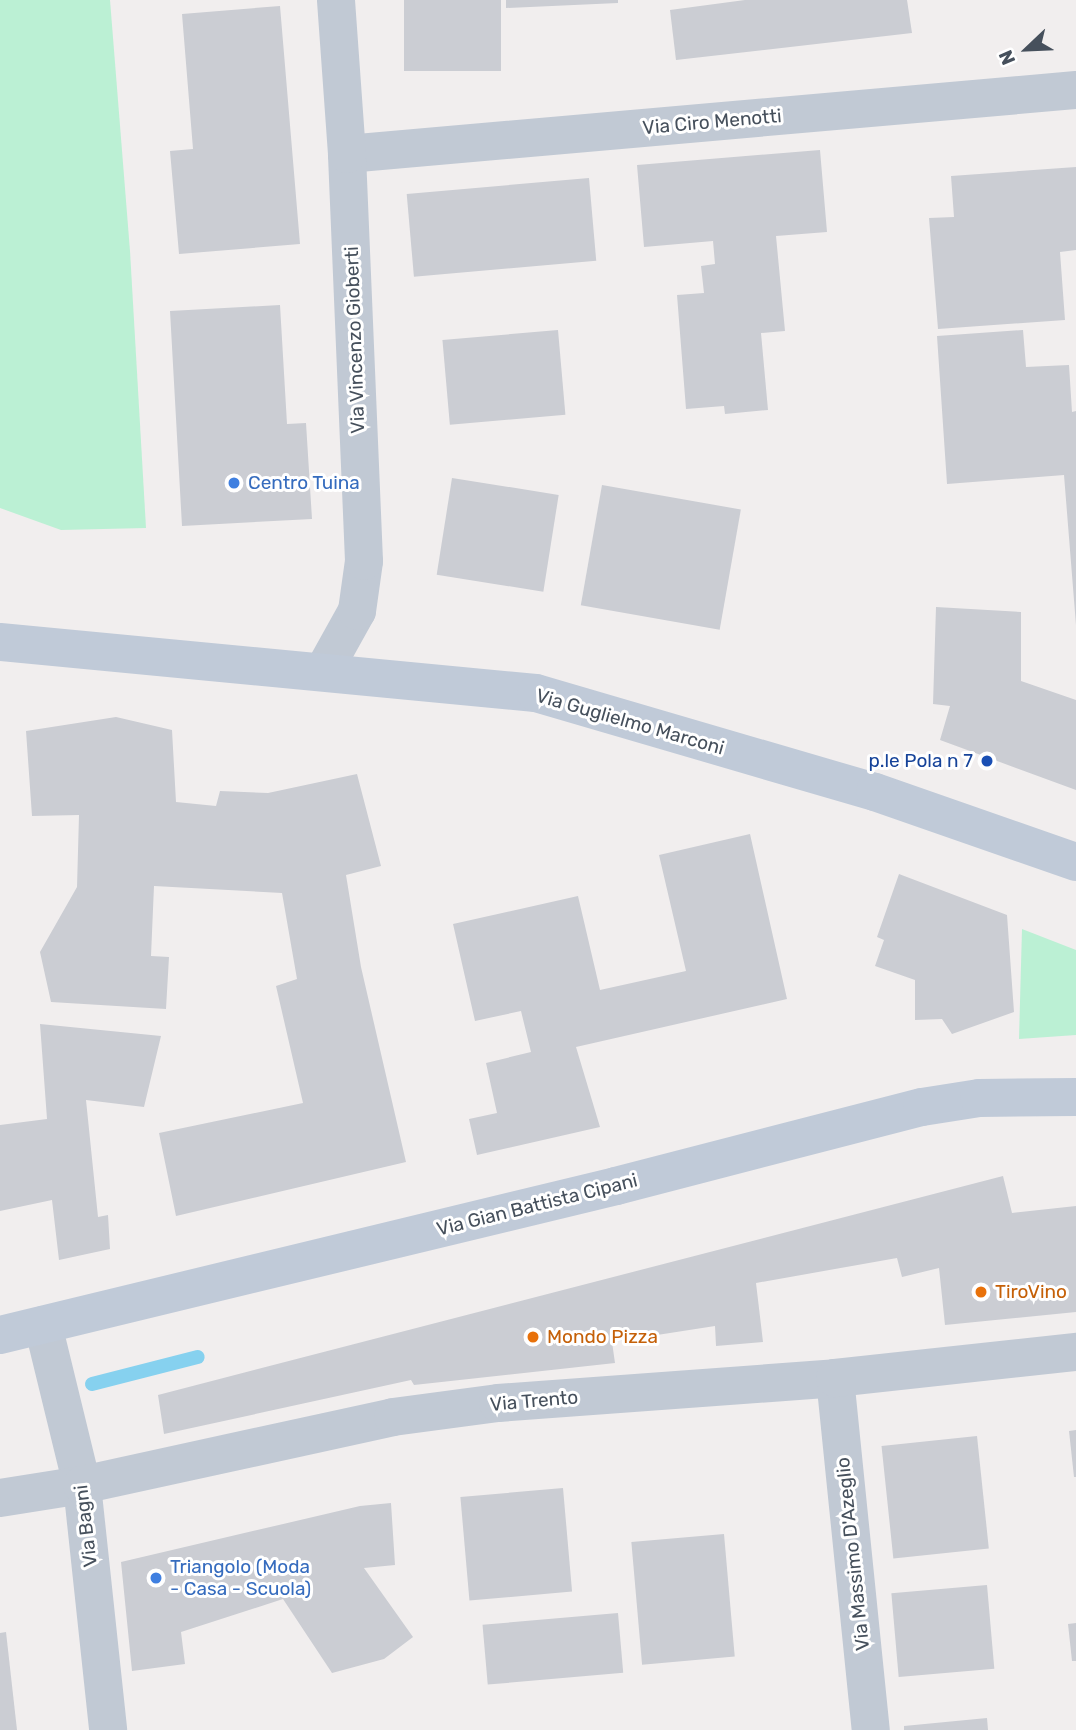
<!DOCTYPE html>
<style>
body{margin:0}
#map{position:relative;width:1076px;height:1730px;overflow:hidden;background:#f1eeee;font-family:Rubik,sans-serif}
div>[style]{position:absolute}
.green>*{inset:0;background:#bbf0d4}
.stream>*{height:14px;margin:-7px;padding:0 7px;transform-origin:7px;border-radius:7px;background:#86d1ef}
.building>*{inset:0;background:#cbcdd3;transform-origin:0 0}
.street>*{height:38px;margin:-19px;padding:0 19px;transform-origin:19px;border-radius:19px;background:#c1c9d4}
.secondary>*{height:38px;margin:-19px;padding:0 19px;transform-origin:19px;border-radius:19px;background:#c0cad8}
.dots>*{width:19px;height:19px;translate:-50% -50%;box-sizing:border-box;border:4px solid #fff;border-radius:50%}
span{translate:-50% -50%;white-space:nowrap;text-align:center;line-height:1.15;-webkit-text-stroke:6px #fff;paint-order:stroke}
.street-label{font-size:19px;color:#46505c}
.shop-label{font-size:19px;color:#366cbe}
.left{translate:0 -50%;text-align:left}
.transit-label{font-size:19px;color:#164399}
.right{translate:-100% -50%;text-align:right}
.food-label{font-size:19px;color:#c56008}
.north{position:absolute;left:992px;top:14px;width:70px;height:70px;-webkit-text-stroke:5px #fff;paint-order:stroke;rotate:247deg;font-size:19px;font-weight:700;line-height:28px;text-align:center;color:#46505c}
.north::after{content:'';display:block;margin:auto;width:24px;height:32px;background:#46505c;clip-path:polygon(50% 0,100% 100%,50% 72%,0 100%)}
</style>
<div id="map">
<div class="green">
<i style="clip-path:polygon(0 0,110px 0,130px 251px,146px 528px,61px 530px,0 508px)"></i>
<i style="clip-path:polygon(1022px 929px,1076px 950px,1076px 1035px,1019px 1039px)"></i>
</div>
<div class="stream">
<i style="left:92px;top:1384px;width:109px;rotate:-14.3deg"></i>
</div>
<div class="building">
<i style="left:404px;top:0;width:97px;height:71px"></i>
<i style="clip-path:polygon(506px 0,618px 0,618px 3px,506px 8px)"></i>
<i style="clip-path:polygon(745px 0,907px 0,912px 33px,676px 60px,670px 10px)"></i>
<i style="clip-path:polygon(280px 6px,300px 244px,179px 254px,170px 151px,193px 149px,182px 14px)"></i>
<i style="clip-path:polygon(820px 150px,827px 232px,776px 236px,785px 331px,761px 333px,768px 410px,725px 414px,724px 406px,686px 409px,677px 295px,704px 293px,701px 266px,715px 264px,713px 241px,644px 247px,637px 165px)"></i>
<i style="clip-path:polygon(1076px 167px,1076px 250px,1060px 252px,1065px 320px,938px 329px,929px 218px,954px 217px,951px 176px)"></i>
<i style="left:589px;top:178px;width:83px;height:183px;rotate:85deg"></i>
<i style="clip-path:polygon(280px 305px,287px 424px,306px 423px,312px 519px,182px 526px,170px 311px)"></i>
<i style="left:558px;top:330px;width:85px;height:116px;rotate:85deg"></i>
<i style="clip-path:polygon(1023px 330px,1026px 367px,1069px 365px,1072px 412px,1076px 411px,1076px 625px,1064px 475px,947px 484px,937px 336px)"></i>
<i style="left:452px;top:478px;width:108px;height:98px;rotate:9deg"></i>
<i style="left:602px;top:485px;width:141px;height:122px;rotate:10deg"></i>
<i style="clip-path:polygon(936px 607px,1021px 612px,1021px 681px,1076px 700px,1076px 790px,940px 740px,950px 706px,933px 704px)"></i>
<i style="clip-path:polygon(116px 717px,172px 730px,176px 802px,216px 806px,220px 791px,268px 793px,357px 774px,381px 866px,346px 875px,361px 967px,406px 1162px,176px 1216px,159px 1133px,303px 1103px,276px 986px,297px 979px,282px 893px,154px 886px,151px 956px,169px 957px,166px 1009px,51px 1002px,40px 952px,77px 887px,79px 815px,32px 816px,26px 731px)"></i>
<i style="clip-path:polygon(750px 834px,787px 999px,576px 1047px,600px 1127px,477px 1155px,469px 1119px,497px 1113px,486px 1063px,531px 1052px,521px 1011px,475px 1021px,453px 924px,578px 896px,600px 990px,686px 971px,659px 855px)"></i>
<i style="clip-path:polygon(899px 874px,1007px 915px,1014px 1012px,952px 1034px,942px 1019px,915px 1020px,915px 980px,875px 966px,884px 940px,877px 937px)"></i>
<i style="clip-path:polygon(40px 1024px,161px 1036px,144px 1107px,86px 1100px,98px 1217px,108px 1215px,110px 1249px,59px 1260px,52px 1200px,0 1211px,0 1125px,47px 1119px)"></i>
<i style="clip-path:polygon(1003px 1176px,1012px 1213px,1076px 1206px,1076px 1312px,945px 1325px,939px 1268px,902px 1277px,897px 1258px,756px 1283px,763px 1342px,716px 1346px,715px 1326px,612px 1342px,615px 1363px,414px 1385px,411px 1380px,164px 1434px,158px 1395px)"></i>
<i style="clip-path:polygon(1076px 1430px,1076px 1477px,1074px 1477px,1069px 1431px)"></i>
<i style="left:977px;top:1436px;width:113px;height:96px;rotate:84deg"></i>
<i style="left:563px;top:1488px;width:104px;height:103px;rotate:85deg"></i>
<i style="clip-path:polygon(391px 1503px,395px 1565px,364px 1568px,413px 1637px,384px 1659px,332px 1673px,283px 1599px,181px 1632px,185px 1664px,132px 1671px,121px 1562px,360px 1506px)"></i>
<i style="left:724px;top:1534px;width:123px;height:93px;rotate:85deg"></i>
<i style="left:987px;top:1585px;width:84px;height:96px;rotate:85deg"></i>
<i style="left:618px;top:1613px;width:60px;height:136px;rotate:85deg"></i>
<i style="clip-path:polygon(1076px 1623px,1076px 1661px,1072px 1661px,1068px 1624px)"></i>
<i style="clip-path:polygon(6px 1632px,17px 1730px,0 1730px,0 1633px)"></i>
<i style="clip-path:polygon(987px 1718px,988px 1730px,904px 1730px,904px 1726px)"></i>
</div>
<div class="street">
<i style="left:347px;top:154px;width:732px;rotate:-5.02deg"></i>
<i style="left:323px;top:672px;width:70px;rotate:-60.9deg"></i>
<i style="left:357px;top:611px;width:50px;rotate:-82deg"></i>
<i style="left:364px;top:561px;width:407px;rotate:-92.4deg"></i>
<i style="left:347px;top:154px;width:154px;rotate:-94.1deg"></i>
<i style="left:43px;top:1325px;width:165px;rotate:76.3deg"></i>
<i style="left:82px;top:1485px;width:246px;rotate:83.9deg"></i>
<i style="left:835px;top:1378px;width:354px;rotate:84.2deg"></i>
<i style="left:0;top:1498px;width:83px;rotate:-9deg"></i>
<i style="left:82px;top:1485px;width:318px;rotate:-12.3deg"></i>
<i style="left:393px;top:1417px;width:106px;rotate:-7.6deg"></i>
<i style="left:498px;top:1403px;width:338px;rotate:-4.2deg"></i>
<i style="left:835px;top:1378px;width:242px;rotate:-6.2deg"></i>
</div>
<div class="secondary">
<i style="left:0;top:642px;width:538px;rotate:5.44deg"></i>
<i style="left:536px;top:693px;width:353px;rotate:16.3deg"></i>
<i style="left:875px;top:792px;width:213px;rotate:19.2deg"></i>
<i style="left:0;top:1335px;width:634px;rotate:-13.6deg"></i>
<i style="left:616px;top:1186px;width:316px;rotate:-14.5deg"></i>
<i style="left:922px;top:1107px;width:58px;rotate:-9deg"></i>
<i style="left:979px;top:1098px;width:97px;rotate:-0.6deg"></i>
</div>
<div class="dots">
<i style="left:234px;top:483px;background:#3f7fe0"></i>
<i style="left:987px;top:761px;background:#1a4fb4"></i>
<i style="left:981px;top:1292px;background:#e8710a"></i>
<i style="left:533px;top:1337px;background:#e8710a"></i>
<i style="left:156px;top:1578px;background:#3f7fe0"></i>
</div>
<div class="street-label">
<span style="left:712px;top:122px;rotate:-5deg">Via Ciro Menotti</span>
<span style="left:355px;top:340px;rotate:-92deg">Via Vincenzo Gioberti</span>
<span style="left:630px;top:722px;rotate:16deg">Via Guglielmo Marconi</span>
<span style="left:537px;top:1205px;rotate:-14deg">Via Gian Battista Cipani</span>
<span style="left:534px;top:1401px;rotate:-5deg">Via Trento</span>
<span style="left:86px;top:1526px;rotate:-97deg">Via Bagni</span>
<span style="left:853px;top:1554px;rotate:-96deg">Via Massimo D'Azeglio</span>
</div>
<div class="shop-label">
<span class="left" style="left:248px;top:483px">Centro Tuina</span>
<span class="left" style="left:170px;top:1578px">Triangolo (Moda<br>- Casa - Scuola)</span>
</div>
<div class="transit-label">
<span class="right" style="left:973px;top:761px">p.le Pola n 7</span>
</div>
<div class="food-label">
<span class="left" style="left:995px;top:1292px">TiroVino</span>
<span class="left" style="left:547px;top:1337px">Mondo Pizza</span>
</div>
<div class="north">N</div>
</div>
